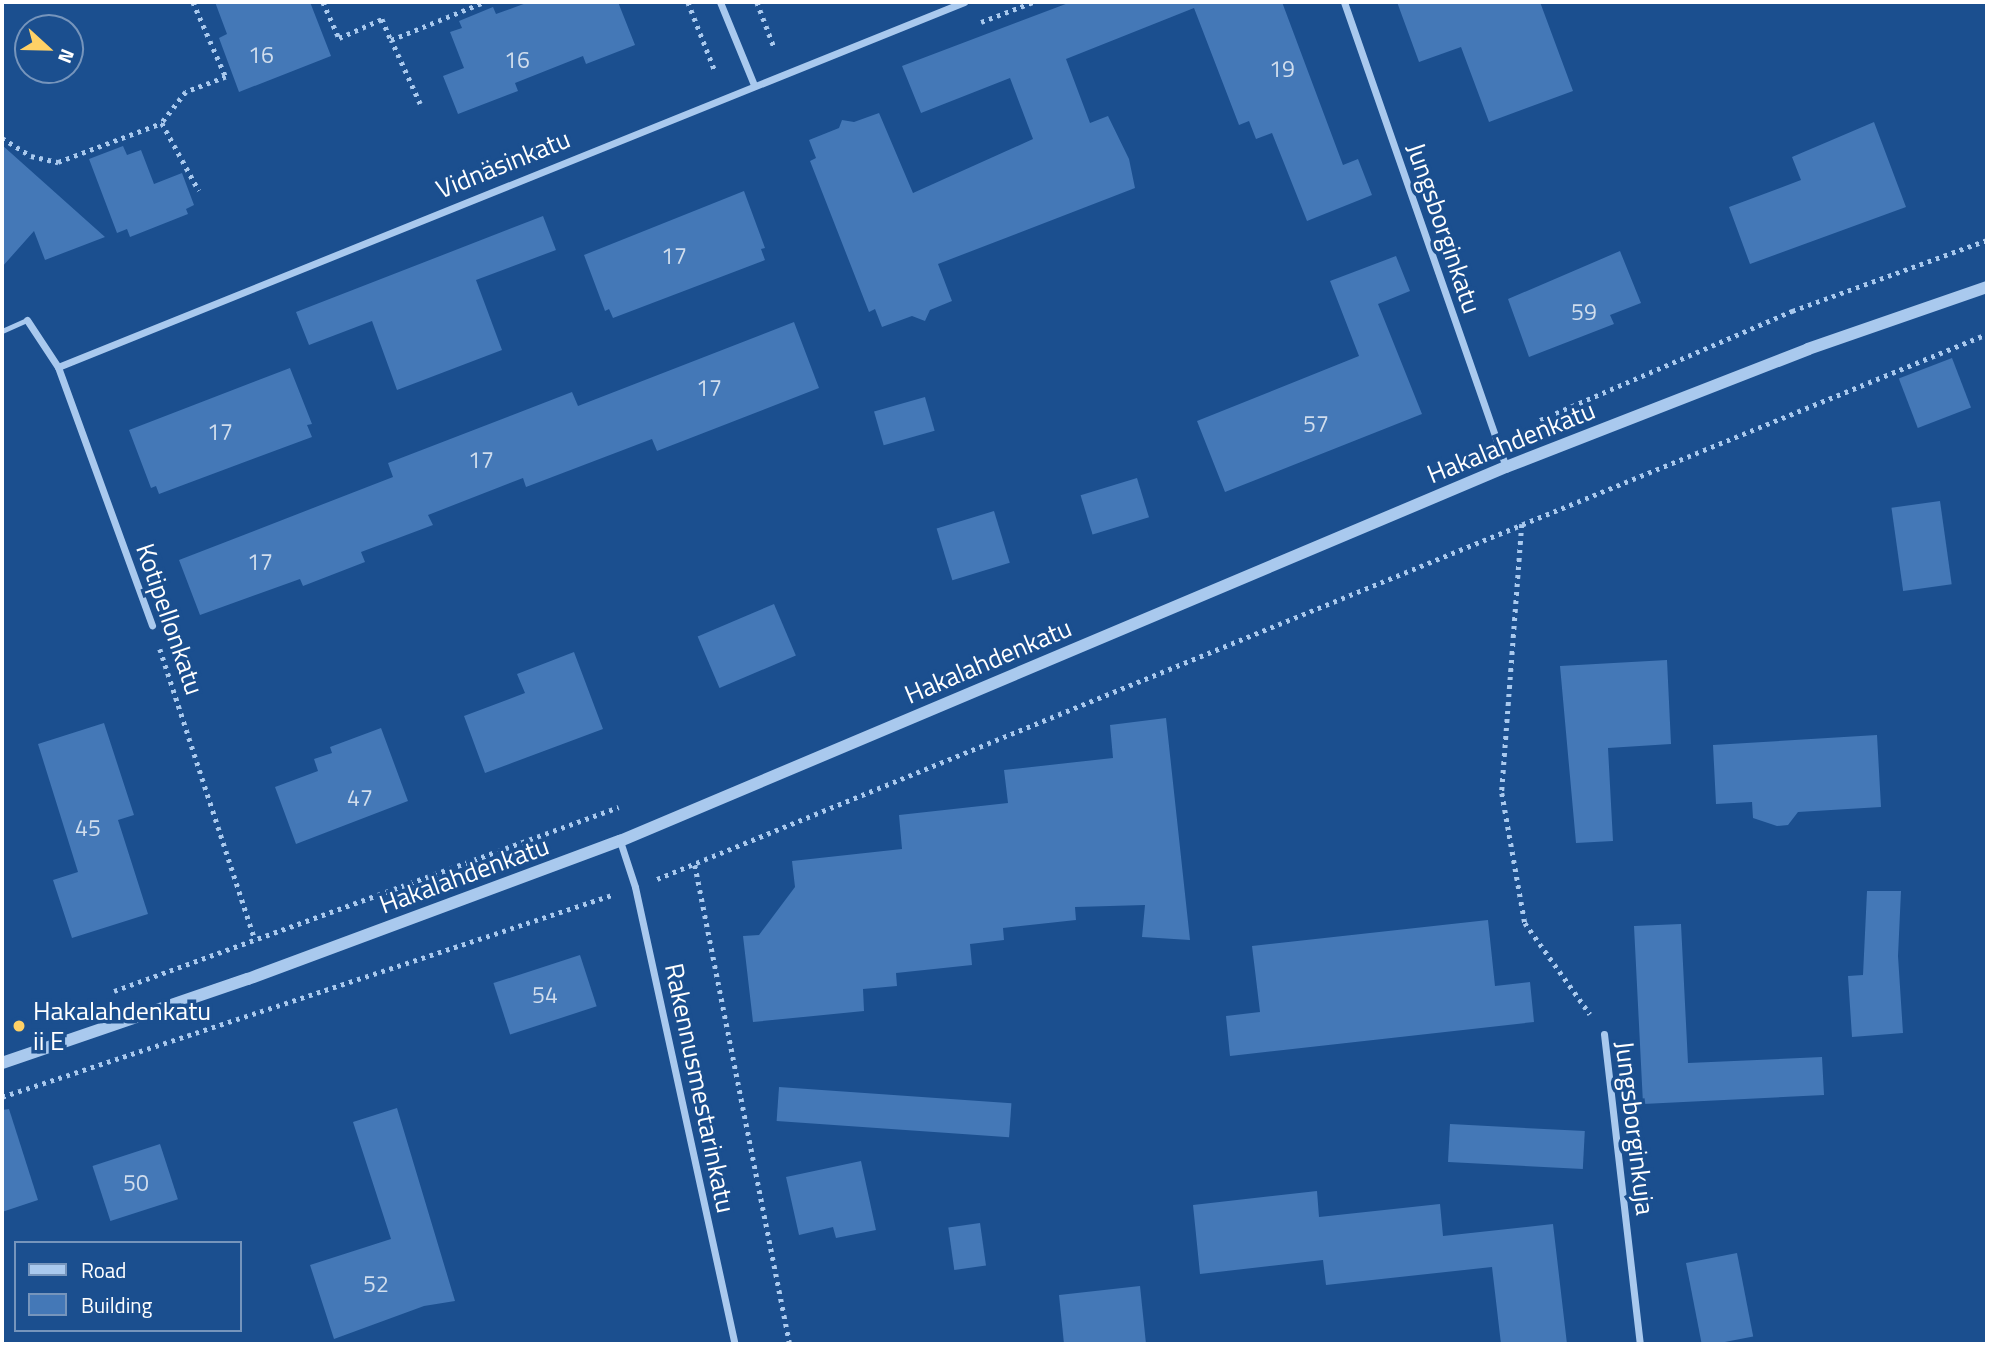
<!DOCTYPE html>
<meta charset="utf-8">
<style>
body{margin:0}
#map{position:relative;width:1989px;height:1346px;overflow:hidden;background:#1b4f8f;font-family:"Titillium Web",sans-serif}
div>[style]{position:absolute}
.building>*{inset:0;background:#4478b7;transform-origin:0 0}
.path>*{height:4.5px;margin-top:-2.25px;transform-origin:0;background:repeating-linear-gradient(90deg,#a9c9ee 0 3.5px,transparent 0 8.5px)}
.service>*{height:5px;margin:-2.5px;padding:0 2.5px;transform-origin:2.5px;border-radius:2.5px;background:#a9c9ee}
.minor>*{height:7px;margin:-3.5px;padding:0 3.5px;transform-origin:3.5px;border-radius:3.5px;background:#a9c9ee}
.tertiary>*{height:12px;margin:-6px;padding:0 6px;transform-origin:6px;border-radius:6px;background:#a9c9ee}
.dots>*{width:19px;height:19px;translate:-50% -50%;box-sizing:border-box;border:4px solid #1b4f8f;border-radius:50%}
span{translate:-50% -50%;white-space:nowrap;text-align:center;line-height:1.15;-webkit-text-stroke:7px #1b4f8f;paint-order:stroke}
.number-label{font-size:23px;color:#d0dded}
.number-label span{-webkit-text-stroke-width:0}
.street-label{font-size:26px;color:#fff}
.poi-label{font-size:26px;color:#fff}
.left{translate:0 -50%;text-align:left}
.frame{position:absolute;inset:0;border:4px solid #fff;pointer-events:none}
.legend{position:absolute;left:14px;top:1241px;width:228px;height:91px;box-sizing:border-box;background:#1b4f8f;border:2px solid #7695bc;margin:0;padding:9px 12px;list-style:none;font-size:21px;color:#fff}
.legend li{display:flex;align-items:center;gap:14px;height:35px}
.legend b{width:35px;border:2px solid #7695bc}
.north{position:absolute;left:14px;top:14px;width:70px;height:70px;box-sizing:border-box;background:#1b4f8f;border:2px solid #7695bc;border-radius:50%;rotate:112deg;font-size:19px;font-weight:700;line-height:28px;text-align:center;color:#fff}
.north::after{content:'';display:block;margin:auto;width:24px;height:32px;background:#ffd166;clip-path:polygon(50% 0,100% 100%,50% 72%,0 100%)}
</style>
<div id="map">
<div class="building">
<i style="clip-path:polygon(215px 2px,310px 2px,331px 56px,239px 92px,219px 38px,227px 34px)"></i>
<i style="clip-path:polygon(529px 2px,618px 2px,635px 45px,586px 64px,583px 56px,515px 83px,518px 91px,458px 114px,443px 76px,464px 68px,450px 32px,462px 28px,459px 21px,493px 7px,496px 14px)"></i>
<i style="clip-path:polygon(1071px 2px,1282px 2px,1343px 165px,1358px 159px,1372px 195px,1307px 221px,1272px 133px,1256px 139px,1249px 121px,1239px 125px,1194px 8px,1066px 59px,1090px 123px,1108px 116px,1129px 159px,1135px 188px,938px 264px,952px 301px,930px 310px,925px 321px,912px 316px,882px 327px,875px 309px,869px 312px,810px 161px,816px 158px,809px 140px,839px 128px,842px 120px,854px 122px,879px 113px,913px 193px,1033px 139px,1010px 78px,921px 113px,902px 66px)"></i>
<i style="clip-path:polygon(1397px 2px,1540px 2px,1573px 91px,1489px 122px,1461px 47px,1419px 62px)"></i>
<i style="clip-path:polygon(1874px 122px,1906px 207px,1750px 264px,1729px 207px,1801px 180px,1792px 157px)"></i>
<i style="clip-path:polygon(2px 145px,105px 237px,45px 260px,34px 231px,2px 267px)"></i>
<i style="clip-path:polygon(123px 146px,127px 155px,141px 150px,154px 184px,182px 173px,194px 205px,186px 209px,188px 214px,130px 237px,127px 229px,117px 233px,89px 159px)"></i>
<i style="clip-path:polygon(744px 191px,765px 248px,761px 249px,765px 260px,613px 318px,609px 309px,605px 311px,584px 255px)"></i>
<i style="clip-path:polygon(543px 216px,556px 250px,476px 280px,502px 350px,397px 390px,372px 321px,309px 345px,296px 312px)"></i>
<i style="clip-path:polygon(1620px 251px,1641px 303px,1610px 315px,1614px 324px,1529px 357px,1508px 299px)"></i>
<i style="clip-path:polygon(1396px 256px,1410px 291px,1378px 304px,1422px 414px,1225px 492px,1197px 421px,1359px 356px,1330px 281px)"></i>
<i style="clip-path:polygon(794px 322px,819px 388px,657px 451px,652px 439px,526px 487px,523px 478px,428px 515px,433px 525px,361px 552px,365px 562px,303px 586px,300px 579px,200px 615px,179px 560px,393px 477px,388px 463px,572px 392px,578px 406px)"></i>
<i style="left:1952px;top:358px;width:53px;height:57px;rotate:69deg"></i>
<i style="clip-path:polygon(290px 368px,312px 424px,307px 425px,312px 437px,159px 494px,156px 486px,151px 488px,129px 430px)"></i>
<i style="left:925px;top:397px;width:35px;height:53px;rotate:74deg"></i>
<i style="left:1137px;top:478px;width:41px;height:59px;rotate:73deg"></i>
<i style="left:1940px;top:501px;width:84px;height:49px;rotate:82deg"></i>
<i style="left:994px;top:511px;width:54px;height:60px;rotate:73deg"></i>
<i style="left:774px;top:604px;width:56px;height:83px;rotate:67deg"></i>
<i style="clip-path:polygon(574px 652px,603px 729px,485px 773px,464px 716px,525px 693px,517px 674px)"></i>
<i style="clip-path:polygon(1667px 660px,1671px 744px,1608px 748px,1613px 841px,1576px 843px,1560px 666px)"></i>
<i style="clip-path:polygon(1166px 718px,1190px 940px,1142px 937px,1145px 905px,1075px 907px,1076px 920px,1003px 928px,1004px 940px,970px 944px,972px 965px,896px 973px,897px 986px,863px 989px,864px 1011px,753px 1022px,743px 936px,759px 935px,795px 887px,792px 861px,902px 849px,899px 815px,1008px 803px,1004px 770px,1113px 758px,1110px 725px)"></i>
<i style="clip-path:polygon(104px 723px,134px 815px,118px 820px,148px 914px,72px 938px,53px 880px,78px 872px,38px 744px)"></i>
<i style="clip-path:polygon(381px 728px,408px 801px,296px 844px,275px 787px,318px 771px,314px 759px,332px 753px,330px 747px)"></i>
<i style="clip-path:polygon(1877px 735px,1881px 807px,1798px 812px,1788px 825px,1777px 826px,1753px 818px,1752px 802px,1716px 804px,1713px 745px)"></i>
<i style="clip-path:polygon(1867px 891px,1901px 891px,1898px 956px,1903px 1033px,1852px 1037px,1848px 976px,1863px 975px)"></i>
<i style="clip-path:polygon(1488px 920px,1495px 986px,1530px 982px,1534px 1022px,1230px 1056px,1226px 1016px,1260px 1012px,1252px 946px)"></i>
<i style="clip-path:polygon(1681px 924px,1688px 1063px,1822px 1057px,1824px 1095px,1643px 1104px,1634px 926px)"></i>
<i style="left:580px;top:955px;width:54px;height:91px;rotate:72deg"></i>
<i style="left:779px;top:1087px;width:233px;height:34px;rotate:4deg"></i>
<i style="clip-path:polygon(397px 1108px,455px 1301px,424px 1306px,334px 1339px,310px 1265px,391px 1239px,353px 1122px)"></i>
<i style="clip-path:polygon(9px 1109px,38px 1200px,2px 1212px,2px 1110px)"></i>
<i style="left:1450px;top:1124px;width:135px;height:38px;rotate:3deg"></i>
<i style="left:160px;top:1144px;width:58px;height:71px;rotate:72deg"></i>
<i style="clip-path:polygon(861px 1161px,876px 1230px,836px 1238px,833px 1227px,799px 1235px,786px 1177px)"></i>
<i style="clip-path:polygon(1317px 1191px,1319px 1217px,1440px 1204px,1443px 1236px,1553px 1224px,1567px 1344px,1501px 1344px,1492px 1267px,1326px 1285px,1323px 1260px,1200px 1274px,1193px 1205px)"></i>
<i style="left:980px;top:1223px;width:43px;height:32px;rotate:82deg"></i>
<i style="left:1737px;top:1253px;width:85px;height:52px;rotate:79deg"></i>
<i style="clip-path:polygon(1140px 1286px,1146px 1344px,1064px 1344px,1059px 1295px)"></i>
</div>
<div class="path">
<i style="left:193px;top:2px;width:82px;rotate:66.3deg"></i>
<i style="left:226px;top:77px;width:43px;rotate:159.4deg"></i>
<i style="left:186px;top:92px;width:39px;rotate:128deg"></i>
<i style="left:162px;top:123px;width:77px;rotate:61.4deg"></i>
<i style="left:323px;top:2px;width:39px;rotate:66deg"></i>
<i style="left:339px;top:38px;width:47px;rotate:-23.8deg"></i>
<i style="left:382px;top:19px;width:23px;rotate:67deg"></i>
<i style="left:688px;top:2px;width:74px;rotate:68.6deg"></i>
<i style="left:757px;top:2px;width:48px;rotate:69.3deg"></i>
<i style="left:981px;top:22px;width:56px;rotate:-21deg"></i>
<i style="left:420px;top:104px;width:70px;rotate:-114.4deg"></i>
<i style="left:391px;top:40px;width:100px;rotate:-22.2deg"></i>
<i style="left:2px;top:138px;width:34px;rotate:32deg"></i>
<i style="left:31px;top:156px;width:28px;rotate:13deg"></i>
<i style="left:58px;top:162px;width:111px;rotate:-20.6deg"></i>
<i style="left:1540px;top:420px;width:275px;rotate:-23.4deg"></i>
<i style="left:1792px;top:311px;width:208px;rotate:-20deg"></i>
<i style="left:1522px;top:524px;width:270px;rotate:94.3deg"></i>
<i style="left:1502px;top:793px;width:132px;rotate:80deg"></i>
<i style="left:1525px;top:923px;width:112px;rotate:54.5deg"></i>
<i style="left:160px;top:649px;width:306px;rotate:71.9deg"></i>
<i style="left:695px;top:865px;width:488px;rotate:78.8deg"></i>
<i style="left:657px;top:879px;width:1437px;rotate:-22.28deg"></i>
<i style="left:114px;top:991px;width:537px;rotate:-20.02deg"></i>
<i style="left:2px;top:1097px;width:643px;rotate:-18.32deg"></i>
</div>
<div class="service">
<i style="left:2px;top:331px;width:27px;rotate:-24deg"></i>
</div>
<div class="minor">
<i style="left:720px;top:2px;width:90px;rotate:67.7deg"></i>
<i style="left:1344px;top:2px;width:492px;rotate:70.8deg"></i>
<i style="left:27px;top:320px;width:56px;rotate:56.6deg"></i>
<i style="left:58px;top:367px;width:275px;rotate:70deg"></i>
<i style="left:58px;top:367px;width:977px;rotate:-21.94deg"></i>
<i style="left:620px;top:841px;width:48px;rotate:71.9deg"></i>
<i style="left:635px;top:887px;width:468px;rotate:77.7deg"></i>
<i style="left:1604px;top:1034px;width:312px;rotate:83.4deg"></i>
</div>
<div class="tertiary">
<i style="left:2px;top:1063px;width:260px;rotate:-18.9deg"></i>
<i style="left:248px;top:979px;width:397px;rotate:-20.4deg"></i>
<i style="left:620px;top:841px;width:962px;rotate:-22.89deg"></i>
<i style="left:1506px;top:467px;width:324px;rotate:-21.3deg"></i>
<i style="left:1808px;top:349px;width:189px;rotate:-19.1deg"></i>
</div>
<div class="dots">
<i style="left:19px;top:1026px;background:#ffd166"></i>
</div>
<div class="number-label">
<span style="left:261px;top:55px">16</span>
<span style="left:517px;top:60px">16</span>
<span style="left:1282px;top:69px">19</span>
<span style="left:674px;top:256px">17</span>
<span style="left:1584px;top:312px">59</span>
<span style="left:709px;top:388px">17</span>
<span style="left:1316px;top:424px">57</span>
<span style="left:220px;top:432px">17</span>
<span style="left:481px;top:460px">17</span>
<span style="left:260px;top:562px">17</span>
<span style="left:360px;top:798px">47</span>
<span style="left:88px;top:828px">45</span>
<span style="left:545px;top:995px">54</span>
<span style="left:136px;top:1183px">50</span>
<span style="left:376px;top:1284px">52</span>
</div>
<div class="street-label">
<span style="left:503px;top:164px;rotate:-22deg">Vidnäsinkatu</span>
<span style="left:1444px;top:228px;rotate:71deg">Jungsborginkatu</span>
<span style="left:1511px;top:442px;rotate:-22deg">Hakalahdenkatu</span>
<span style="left:170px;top:619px;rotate:71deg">Kotipellonkatu</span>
<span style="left:988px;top:661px;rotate:-23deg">Hakalahdenkatu</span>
<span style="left:464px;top:875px;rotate:-20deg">Hakalahdenkatu</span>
<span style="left:700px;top:1088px;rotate:78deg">Rakennusmestarinkatu</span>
<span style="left:1635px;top:1128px;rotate:83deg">Jungsborginkuja</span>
</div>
<div class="poi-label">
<span class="left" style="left:33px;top:1026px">Hakalahdenkatu<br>ii E</span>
</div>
<div class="frame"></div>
<ul class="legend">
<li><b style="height:9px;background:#a9c9ee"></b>Road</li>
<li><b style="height:19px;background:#4478b7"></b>Building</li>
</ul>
<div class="north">N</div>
</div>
